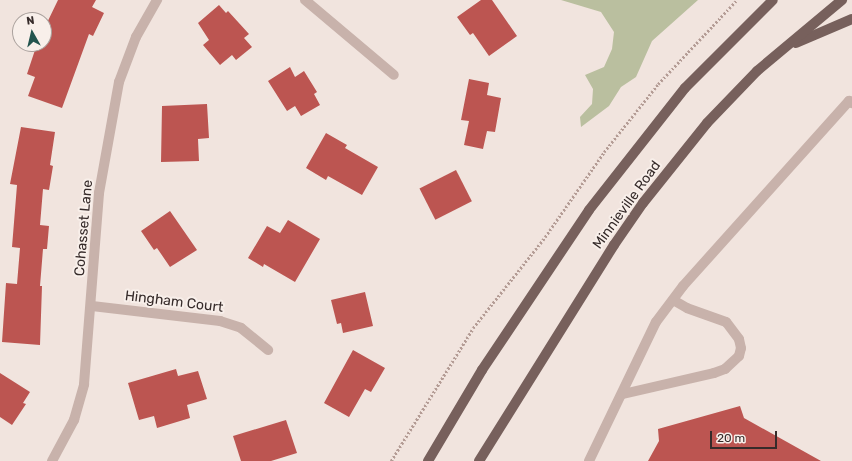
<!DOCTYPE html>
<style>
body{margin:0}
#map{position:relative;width:852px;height:461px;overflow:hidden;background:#f1e4de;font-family:Rubik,sans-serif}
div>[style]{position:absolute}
.green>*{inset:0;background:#babf9f}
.building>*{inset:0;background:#bc5551;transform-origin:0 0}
.path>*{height:2.5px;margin-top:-1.25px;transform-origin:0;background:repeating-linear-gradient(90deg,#b49c95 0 2px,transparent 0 4px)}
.lane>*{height:10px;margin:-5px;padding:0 5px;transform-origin:5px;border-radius:5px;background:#c8b2ab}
.street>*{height:10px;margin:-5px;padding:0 5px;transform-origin:5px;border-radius:5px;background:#c8b2ab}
.primary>*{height:10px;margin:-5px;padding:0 5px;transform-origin:5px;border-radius:5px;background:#77605c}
span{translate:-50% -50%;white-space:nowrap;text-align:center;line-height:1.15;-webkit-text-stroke:4px #f8efea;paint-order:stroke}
.street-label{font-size:14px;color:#362b2a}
.north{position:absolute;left:12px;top:12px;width:40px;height:40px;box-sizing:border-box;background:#f8efea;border:1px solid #aaa19d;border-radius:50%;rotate:352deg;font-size:11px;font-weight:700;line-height:16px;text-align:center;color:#362b2a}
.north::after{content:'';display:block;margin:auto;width:14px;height:18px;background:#23544e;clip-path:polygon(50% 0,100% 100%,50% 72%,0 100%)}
.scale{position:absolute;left:710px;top:431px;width:67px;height:18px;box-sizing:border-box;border:2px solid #362b2a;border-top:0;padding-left:5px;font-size:12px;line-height:14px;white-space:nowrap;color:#362b2a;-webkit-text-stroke:3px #f8efea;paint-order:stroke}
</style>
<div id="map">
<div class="green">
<i style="clip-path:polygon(561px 0,698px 0,652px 41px,636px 77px,621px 87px,609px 106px,581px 127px,580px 117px,592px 104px,593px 89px,585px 75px,604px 67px,612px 49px,614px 32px,601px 12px)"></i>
</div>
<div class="building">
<i style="clip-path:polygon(58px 0,96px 0,92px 7px,104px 13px,93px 36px,89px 34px,62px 108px,28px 96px,35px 77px,27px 74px,37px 44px,44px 44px,44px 29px)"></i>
<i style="clip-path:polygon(481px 0,492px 0,517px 36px,489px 56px,473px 33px,470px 35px,457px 17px)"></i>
<i style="clip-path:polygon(219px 5px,226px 13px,228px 11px,249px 34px,244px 38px,252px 47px,236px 60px,232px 55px,220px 65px,203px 45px,209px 40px,198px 23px)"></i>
<i style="clip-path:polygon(290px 67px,295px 77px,304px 71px,317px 92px,314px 94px,320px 105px,301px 116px,295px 106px,287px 111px,268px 81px)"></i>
<i style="clip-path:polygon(469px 79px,489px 83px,487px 95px,501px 98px,495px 132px,487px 131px,483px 149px,464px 145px,469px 121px,461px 120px)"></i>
<i style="clip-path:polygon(207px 104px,209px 138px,198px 139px,199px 161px,161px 162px,162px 106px)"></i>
<i style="clip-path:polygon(21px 127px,55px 132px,50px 165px,53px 166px,49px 190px,43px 189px,40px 225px,49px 226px,47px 249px,43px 249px,40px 286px,42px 286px,40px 345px,2px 342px,6px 283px,17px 284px,20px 248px,12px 247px,17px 185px,10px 184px)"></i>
<i style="clip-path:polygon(326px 133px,347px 145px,345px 148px,378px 167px,362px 195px,328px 176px,326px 180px,306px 168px)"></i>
<i style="left:456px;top:170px;width:35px;height:41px;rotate:63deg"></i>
<i style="clip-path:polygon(170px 211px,197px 250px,170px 267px,157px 248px,154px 250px,141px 231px)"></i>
<i style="clip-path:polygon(288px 220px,320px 239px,295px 282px,264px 264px,263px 267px,248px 258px,267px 226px,280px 233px)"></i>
<i style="clip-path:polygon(365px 292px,373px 326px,343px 333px,341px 323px,337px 324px,331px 300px)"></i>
<i style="clip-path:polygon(353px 350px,385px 368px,371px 392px,365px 389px,349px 417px,324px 403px)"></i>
<i style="clip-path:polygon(176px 369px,178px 376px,198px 371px,207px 399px,187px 405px,190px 418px,157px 428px,154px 416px,139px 420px,128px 383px)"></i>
<i style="clip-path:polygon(0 373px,30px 392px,23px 403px,26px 404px,12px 425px,0 417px)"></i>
<i style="clip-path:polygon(740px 406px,744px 418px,821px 461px,648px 461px,659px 441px,658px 429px)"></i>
<i style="clip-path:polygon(286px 420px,297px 453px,271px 461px,241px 461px,233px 436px)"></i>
</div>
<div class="path">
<i style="left:391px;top:461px;width:156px;rotate:-58.3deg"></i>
<i style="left:473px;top:328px;width:116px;rotate:-51.6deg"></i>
<i style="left:545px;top:237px;width:103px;rotate:-55.2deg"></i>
<i style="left:604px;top:152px;width:87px;rotate:-51.5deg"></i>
<i style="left:658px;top:84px;width:115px;rotate:-46.8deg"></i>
</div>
<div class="lane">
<i style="left:623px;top:394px;width:93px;rotate:-13deg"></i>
<i style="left:714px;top:373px;width:12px;rotate:-20deg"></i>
<i style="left:725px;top:369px;width:19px;rotate:-43deg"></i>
<i style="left:739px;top:356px;width:8px;rotate:-76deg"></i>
<i style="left:741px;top:348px;width:9px;rotate:-103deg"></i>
<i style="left:739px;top:339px;width:21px;rotate:-127deg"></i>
<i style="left:726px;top:322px;width:41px;rotate:-160.3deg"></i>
<i style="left:687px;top:308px;width:16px;rotate:-150deg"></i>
<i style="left:589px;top:461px;width:154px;rotate:-64.3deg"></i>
<i style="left:656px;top:322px;width:45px;rotate:-53.1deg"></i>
<i style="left:683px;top:286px;width:249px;rotate:-48.1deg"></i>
<i style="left:849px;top:101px;width:4px;rotate:34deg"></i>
</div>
<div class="street">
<i style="left:305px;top:0;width:116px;rotate:40.1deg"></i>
<i style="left:92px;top:306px;width:129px;rotate:6.7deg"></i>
<i style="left:220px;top:321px;width:22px;rotate:18deg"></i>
<i style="left:241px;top:328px;width:35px;rotate:39deg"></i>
<i style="left:52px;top:461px;width:47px;rotate:-61.8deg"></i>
<i style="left:74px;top:420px;width:37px;rotate:-74deg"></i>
<i style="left:84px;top:384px;width:192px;rotate:-85.5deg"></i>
<i style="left:99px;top:193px;width:113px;rotate:-79.8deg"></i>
<i style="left:119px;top:82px;width:48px;rotate:-69.3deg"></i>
<i style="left:136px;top:37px;width:43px;rotate:-60.4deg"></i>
</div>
<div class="primary">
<i style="left:796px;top:43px;width:61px;rotate:-23.2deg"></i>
<i style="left:428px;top:461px;width:106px;rotate:-59.3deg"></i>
<i style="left:482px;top:370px;width:192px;rotate:-56.2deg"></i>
<i style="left:589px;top:210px;width:155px;rotate:-51.8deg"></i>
<i style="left:685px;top:88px;width:124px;rotate:-45deg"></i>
<i style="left:479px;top:461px;width:255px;rotate:-58deg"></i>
<i style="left:614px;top:245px;width:51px;rotate:-55.4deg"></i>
<i style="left:643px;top:203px;width:102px;rotate:-51.3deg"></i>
<i style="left:707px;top:123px;width:72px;rotate:-46.1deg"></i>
<i style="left:757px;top:71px;width:111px;rotate:-39.9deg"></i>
</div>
<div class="street-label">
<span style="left:627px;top:205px;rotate:-54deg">Minnieville Road</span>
<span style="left:84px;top:228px;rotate:-85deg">Cohasset Lane</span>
<span style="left:174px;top:302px;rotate:7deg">Hingham Court</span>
</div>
<div class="north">N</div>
<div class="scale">20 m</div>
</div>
